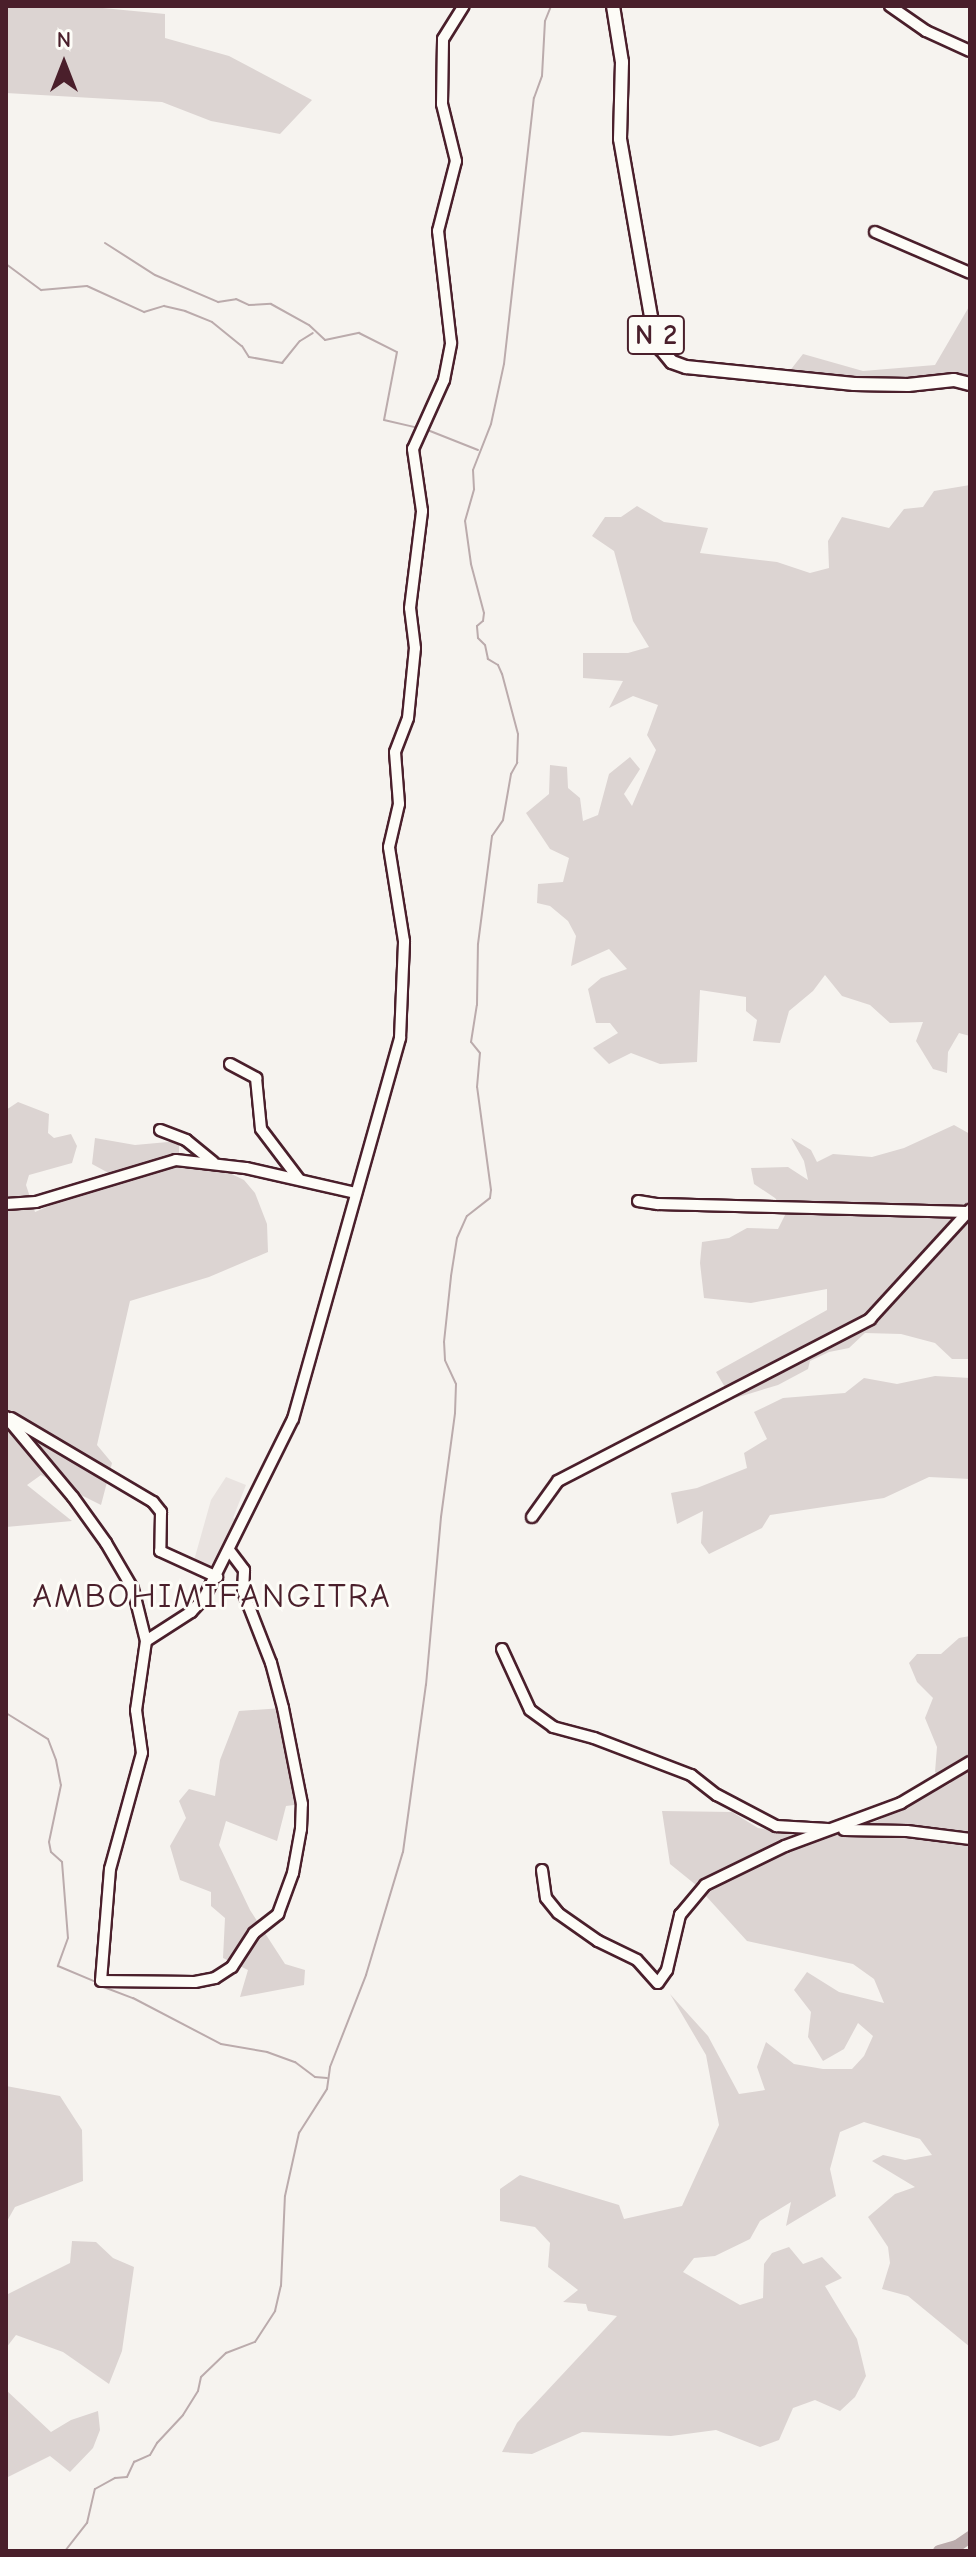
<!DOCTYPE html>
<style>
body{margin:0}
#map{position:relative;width:976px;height:2557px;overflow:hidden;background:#f6f3ef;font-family:"Comic Neue",sans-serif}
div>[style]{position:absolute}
.built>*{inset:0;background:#e9e3e0}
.green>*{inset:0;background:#dcd4d2}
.stream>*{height:2px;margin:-1px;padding:0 1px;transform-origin:1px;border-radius:1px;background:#bbabac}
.river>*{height:12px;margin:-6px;padding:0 6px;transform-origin:6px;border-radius:6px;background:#bbabac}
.roads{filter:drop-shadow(2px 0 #4a1f2b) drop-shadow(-2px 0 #4a1f2b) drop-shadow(0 2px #4a1f2b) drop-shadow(0 -2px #4a1f2b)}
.minor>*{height:10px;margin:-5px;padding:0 5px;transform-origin:5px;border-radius:5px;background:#fdfcf7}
.major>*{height:12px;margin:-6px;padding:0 6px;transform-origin:6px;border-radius:6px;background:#fdfcf7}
span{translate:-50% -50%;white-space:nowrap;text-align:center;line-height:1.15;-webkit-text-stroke:6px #fdfcf7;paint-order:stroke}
.shield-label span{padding:2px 6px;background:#fdfcf7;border:2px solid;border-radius:6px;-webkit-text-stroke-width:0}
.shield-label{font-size:28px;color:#4a1f2b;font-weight:700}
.quarter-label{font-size:34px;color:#4a1f2b;letter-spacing:2px}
.frame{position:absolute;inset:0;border:8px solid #4a1f2b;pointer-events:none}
.north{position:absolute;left:24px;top:24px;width:80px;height:80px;-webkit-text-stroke:6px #fdfcf7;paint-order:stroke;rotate:0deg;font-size:22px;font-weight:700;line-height:32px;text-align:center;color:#4a1f2b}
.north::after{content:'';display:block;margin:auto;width:28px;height:36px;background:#4a1f2b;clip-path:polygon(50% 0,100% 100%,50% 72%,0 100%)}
</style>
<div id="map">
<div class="built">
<i style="clip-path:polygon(226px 1477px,246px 1485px,233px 1518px,236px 1519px,214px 1572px,193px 1564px,211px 1500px)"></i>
</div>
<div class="green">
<i style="clip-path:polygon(6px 6px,82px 6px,165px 14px,165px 38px,229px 56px,312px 100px,280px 134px,211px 121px,162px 102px,6px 93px)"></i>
<i style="clip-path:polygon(970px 305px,970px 389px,785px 377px,803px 354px,863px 371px,935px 365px)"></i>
<i style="clip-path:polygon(970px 485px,970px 1036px,959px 1033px,948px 1052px,947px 1073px,933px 1069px,916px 1041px,923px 1022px,890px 1023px,870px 1005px,842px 996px,825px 975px,813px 991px,789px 1011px,780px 1043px,753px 1041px,757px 1020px,746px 1011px,746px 997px,700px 990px,697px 1062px,660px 1064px,631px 1053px,609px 1064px,593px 1048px,618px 1033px,610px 1023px,596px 1023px,588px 989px,601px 978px,627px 969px,609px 949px,571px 966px,576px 936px,568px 921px,550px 906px,537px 903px,538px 884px,563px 882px,569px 858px,550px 849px,526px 813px,549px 794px,550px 765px,567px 767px,568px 788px,580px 798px,583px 821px,598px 815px,609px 774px,630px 757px,640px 769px,624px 794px,632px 806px,656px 750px,647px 735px,658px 705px,633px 696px,609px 708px,623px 681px,583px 678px,583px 653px,628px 653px,649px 647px,633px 621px,614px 551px,592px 536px,605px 517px,621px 517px,637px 506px,664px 522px,708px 528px,700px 553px,777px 562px,810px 573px,829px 568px,828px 541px,842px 517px,889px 528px,904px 509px,923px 507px,934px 491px)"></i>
<i style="clip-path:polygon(18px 1102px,49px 1114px,48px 1133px,54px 1138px,71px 1134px,77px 1146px,72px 1163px,29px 1175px,26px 1185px,35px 1212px,116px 1177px,92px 1164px,95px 1138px,135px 1145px,179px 1141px,179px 1156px,209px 1163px,244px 1180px,255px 1193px,267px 1224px,268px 1252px,209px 1277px,130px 1301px,97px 1445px,112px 1463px,101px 1505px,41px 1475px,27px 1485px,72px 1521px,6px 1527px,6px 1110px)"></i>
<i style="clip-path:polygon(954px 1125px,970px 1134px,970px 1359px,952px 1359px,935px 1343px,901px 1334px,865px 1333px,849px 1348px,829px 1352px,810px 1361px,808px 1369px,778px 1385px,732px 1399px,716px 1372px,827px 1310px,827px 1289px,751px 1303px,704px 1298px,700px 1263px,702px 1242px,729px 1238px,747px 1228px,778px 1229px,786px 1213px,775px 1198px,754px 1184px,751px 1168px,788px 1167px,808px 1180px,804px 1161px,791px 1138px,811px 1150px,817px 1162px,833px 1154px,872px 1157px,904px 1148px)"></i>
<i style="clip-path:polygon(935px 1376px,970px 1378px,970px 1479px,929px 1477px,884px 1498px,770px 1515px,762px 1528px,709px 1554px,701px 1543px,703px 1511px,677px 1524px,671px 1493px,697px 1488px,747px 1468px,744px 1453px,767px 1439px,754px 1412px,783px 1398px,845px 1393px,864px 1378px,897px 1384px)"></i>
<i style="clip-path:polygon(970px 1636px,970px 2347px,908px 2296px,882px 2289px,890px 2263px,888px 2247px,868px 2217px,895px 2194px,915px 2187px,872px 2161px,883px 2155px,905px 2160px,932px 2155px,920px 2139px,864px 2122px,840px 2132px,830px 2169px,836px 2196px,786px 2226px,791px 2202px,760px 2221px,750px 2239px,715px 2256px,694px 2258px,683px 2272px,740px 2305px,763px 2298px,764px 2264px,772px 2253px,789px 2247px,803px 2264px,822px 2257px,842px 2278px,825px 2286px,857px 2339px,866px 2376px,855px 2397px,840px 2411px,815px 2400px,793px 2408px,779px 2440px,760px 2447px,716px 2430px,671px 2436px,582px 2432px,532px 2454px,502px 2452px,517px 2423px,617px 2316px,588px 2311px,586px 2304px,563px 2302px,578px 2290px,548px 2267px,550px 2243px,535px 2227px,500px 2221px,500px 2189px,520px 2175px,619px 2205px,624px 2219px,682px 2206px,719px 2125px,706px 2055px,670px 1994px,708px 2036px,739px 2094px,765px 2090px,757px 2067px,766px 2042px,794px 2064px,823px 2069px,852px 2069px,864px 2056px,873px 2036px,858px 2023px,844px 2049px,823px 2061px,808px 2037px,811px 2012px,794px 1990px,807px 1972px,839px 1992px,884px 2003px,874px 1979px,853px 1964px,747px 1941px,696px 1885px,670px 1864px,662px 1811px,732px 1812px,758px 1828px,803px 1836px,877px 1821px,951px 1783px,935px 1772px,937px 1747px,925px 1718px,933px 1698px,917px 1682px,909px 1663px,917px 1654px,941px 1654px,959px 1638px)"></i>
<i style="clip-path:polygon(283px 1708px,302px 1804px,286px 1806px,277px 1841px,226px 1821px,219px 1845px,250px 1910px,285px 1964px,305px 1970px,304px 1985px,240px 1997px,248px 1970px,223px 1958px,225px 1918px,211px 1906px,211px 1892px,180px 1880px,170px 1846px,186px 1818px,179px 1801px,189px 1789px,215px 1796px,220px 1760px,239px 1711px)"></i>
<i style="clip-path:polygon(6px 2086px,60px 2096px,82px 2130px,83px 2181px,15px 2207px,6px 2223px)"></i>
<i style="clip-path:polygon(72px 2241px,96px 2242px,113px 2258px,134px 2267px,122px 2351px,109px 2384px,63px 2352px,16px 2335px,6px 2348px,6px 2295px,70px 2263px)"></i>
<i style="clip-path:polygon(6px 2390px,51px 2432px,71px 2420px,98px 2411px,100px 2430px,93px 2448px,70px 2472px,50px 2456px,6px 2478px)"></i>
</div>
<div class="stream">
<i style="left:105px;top:243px;width:59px;rotate:32.6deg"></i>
<i style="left:155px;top:275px;width:69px;rotate:23.2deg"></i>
<i style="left:218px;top:302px;width:18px;rotate:-9deg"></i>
<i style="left:236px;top:299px;width:14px;rotate:25deg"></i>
<i style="left:249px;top:305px;width:22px;rotate:-3deg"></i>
<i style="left:271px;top:304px;width:43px;rotate:28.9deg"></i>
<i style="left:309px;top:325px;width:22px;rotate:43deg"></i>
<i style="left:325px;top:340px;width:35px;rotate:-12deg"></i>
<i style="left:359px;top:333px;width:42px;rotate:26.6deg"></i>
<i style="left:397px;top:352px;width:69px;rotate:100.8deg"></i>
<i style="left:384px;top:420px;width:35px;rotate:13deg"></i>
<i style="left:6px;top:264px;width:44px;rotate:36.6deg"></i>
<i style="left:41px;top:290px;width:46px;rotate:-5deg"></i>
<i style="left:87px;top:286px;width:63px;rotate:24.5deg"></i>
<i style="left:144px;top:312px;width:21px;rotate:-17deg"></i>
<i style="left:164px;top:306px;width:22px;rotate:13deg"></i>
<i style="left:185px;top:311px;width:29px;rotate:22deg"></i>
<i style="left:212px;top:322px;width:38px;rotate:39deg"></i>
<i style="left:242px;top:346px;width:13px;rotate:58deg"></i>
<i style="left:249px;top:357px;width:34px;rotate:10deg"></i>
<i style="left:282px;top:363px;width:28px;rotate:-51deg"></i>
<i style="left:300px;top:341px;width:15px;rotate:-32deg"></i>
<i style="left:425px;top:429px;width:57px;rotate:21.6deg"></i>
<i style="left:6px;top:1713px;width:49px;rotate:31.8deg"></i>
<i style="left:48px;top:1739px;width:22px;rotate:69deg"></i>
<i style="left:56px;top:1760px;width:25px;rotate:79deg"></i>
<i style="left:61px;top:1785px;width:58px;rotate:101.9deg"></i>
<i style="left:49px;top:1842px;width:10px;rotate:79deg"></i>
<i style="left:51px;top:1852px;width:15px;rotate:42deg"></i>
<i style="left:62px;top:1862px;width:76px;rotate:85.5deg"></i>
<i style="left:68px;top:1938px;width:30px;rotate:110deg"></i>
<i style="left:58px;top:1966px;width:41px;rotate:22.8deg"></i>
<i style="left:101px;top:1986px;width:34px;rotate:21deg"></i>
<i style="left:133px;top:1998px;width:99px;rotate:27.6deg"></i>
<i style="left:221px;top:2044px;width:47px;rotate:9.9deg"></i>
<i style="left:267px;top:2052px;width:30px;rotate:20deg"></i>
<i style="left:295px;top:2062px;width:25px;rotate:37deg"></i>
<i style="left:315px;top:2077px;width:12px;rotate:5deg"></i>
<i style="left:65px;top:2551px;width:36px;rotate:-52deg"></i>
<i style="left:87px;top:2523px;width:35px;rotate:-77deg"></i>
<i style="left:95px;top:2489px;width:23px;rotate:-29deg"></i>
<i style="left:115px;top:2478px;width:12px;rotate:-5deg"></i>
<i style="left:127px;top:2477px;width:17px;rotate:-65deg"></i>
<i style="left:134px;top:2462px;width:17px;rotate:-24deg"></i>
<i style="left:150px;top:2455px;width:14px;rotate:-60deg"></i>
<i style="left:157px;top:2443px;width:38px;rotate:-47deg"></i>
<i style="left:183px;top:2415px;width:28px;rotate:-58deg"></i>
<i style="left:198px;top:2391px;width:14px;rotate:-78deg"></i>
<i style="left:201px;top:2377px;width:35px;rotate:-44deg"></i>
<i style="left:226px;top:2353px;width:31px;rotate:-21deg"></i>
<i style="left:255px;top:2342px;width:37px;rotate:-57deg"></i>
<i style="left:275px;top:2311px;width:26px;rotate:-77deg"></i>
<i style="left:281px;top:2286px;width:90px;rotate:-87.5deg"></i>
<i style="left:285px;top:2196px;width:65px;rotate:-77.5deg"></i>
<i style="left:299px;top:2133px;width:52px;rotate:-57.5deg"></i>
<i style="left:327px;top:2089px;width:22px;rotate:-82deg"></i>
<i style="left:330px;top:2067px;width:99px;rotate:-68.6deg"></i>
<i style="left:366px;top:1975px;width:128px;rotate:-73.3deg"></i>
<i style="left:403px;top:1852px;width:169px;rotate:-82.2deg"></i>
<i style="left:426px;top:1685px;width:169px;rotate:-84.9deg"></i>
<i style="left:441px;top:1517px;width:105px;rotate:-82.3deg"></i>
<i style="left:455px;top:1413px;width:29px;rotate:-88deg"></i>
<i style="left:456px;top:1384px;width:26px;rotate:-115deg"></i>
<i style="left:445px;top:1360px;width:18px;rotate:-93deg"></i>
<i style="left:444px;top:1342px;width:66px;rotate:-83.9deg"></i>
<i style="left:451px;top:1276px;width:38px;rotate:-81deg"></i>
<i style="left:457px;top:1238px;width:24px;rotate:-66deg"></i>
<i style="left:467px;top:1216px;width:29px;rotate:-38deg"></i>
<i style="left:490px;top:1198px;width:8px;rotate:-83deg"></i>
<i style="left:491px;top:1190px;width:104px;rotate:-97.7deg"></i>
<i style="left:477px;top:1087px;width:34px;rotate:-85deg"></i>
<i style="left:480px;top:1053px;width:14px;rotate:-129deg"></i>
<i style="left:471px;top:1042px;width:37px;rotate:-81deg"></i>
<i style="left:477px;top:1005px;width:61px;rotate:-89.1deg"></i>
<i style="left:478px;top:944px;width:109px;rotate:-82.6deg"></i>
<i style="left:492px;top:836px;width:19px;rotate:-55deg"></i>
<i style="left:503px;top:820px;width:47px;rotate:-80.1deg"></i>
<i style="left:511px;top:774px;width:13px;rotate:-61deg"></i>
<i style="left:517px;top:763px;width:29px;rotate:-88deg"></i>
<i style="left:518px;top:734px;width:62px;rotate:-104.9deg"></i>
<i style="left:502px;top:674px;width:10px;rotate:-114deg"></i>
<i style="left:498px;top:665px;width:12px;rotate:-149deg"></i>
<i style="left:488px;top:659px;width:14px;rotate:-102deg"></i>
<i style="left:485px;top:645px;width:10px;rotate:-135deg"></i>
<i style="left:478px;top:638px;width:12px;rotate:-95deg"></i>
<i style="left:477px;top:626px;width:8px;rotate:-40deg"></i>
<i style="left:483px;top:621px;width:8px;rotate:-83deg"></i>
<i style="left:484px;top:613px;width:51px;rotate:-104.9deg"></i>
<i style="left:471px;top:564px;width:43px;rotate:-97.9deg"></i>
<i style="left:465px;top:521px;width:33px;rotate:-74deg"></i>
<i style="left:474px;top:489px;width:19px;rotate:-93deg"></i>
<i style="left:473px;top:470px;width:49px;rotate:-68.6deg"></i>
<i style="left:491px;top:424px;width:61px;rotate:-77.8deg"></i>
<i style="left:504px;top:364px;width:268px;rotate:-83.6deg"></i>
<i style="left:534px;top:98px;width:23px;rotate:-70deg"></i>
<i style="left:542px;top:76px;width:55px;rotate:-86.9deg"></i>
<i style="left:545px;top:21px;width:16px;rotate:-68deg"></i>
</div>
<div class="river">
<i style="left:939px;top:2551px;width:19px;rotate:-16deg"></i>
<i style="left:957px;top:2546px;width:16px;rotate:-35deg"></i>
</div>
<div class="roads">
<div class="minor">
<i style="left:890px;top:6px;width:44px;rotate:34.8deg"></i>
<i style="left:926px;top:31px;width:48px;rotate:24.4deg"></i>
<i style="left:875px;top:232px;width:103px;rotate:23.3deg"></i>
<i style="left:230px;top:1064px;width:30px;rotate:28deg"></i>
<i style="left:256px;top:1078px;width:51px;rotate:84.4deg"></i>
<i style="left:261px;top:1129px;width:63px;rotate:52.8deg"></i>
<i style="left:160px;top:1130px;width:28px;rotate:21deg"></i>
<i style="left:186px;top:1140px;width:35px;rotate:39deg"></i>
<i style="left:638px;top:1201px;width:20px;rotate:9deg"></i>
<i style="left:658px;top:1204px;width:310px;rotate:1.5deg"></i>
<i style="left:6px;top:1204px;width:30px;rotate:-4deg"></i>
<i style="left:36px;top:1202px;width:146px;rotate:-16.7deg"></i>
<i style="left:176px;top:1160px;width:70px;rotate:6.5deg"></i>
<i style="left:246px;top:1168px;width:113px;rotate:12.8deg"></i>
<i style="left:6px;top:1417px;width:104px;rotate:50.1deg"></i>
<i style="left:73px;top:1497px;width:57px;rotate:54.3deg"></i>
<i style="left:106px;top:1543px;width:53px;rotate:59.6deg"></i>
<i style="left:133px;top:1589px;width:54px;rotate:76deg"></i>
<i style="left:146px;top:1641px;width:54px;rotate:-32.8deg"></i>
<i style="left:191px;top:1612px;width:19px;rotate:-47deg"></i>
<i style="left:204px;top:1598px;width:200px;rotate:-63.6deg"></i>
<i style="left:293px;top:1419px;width:396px;rotate:-74.3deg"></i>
<i style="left:400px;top:1038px;width:97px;rotate:-87.6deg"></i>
<i style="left:404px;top:941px;width:95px;rotate:-99.1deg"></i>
<i style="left:389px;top:847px;width:44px;rotate:-76.9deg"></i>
<i style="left:399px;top:804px;width:52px;rotate:-94.4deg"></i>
<i style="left:395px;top:752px;width:36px;rotate:-69deg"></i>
<i style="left:408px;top:718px;width:70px;rotate:-84.3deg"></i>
<i style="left:415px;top:648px;width:40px;rotate:-97.1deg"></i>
<i style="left:410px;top:608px;width:98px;rotate:-82.9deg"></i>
<i style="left:422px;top:511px;width:63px;rotate:-98.3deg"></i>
<i style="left:413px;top:449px;width:76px;rotate:-65.8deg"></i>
<i style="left:444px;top:380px;width:38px;rotate:-79deg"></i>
<i style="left:451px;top:343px;width:113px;rotate:-96.6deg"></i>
<i style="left:438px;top:231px;width:72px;rotate:-75.6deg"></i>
<i style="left:456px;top:161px;width:59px;rotate:-103.8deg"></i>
<i style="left:442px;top:104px;width:65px;rotate:-89.1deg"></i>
<i style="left:443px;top:39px;width:39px;rotate:-58deg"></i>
<i style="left:11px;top:1418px;width:165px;rotate:30.6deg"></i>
<i style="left:153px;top:1502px;width:13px;rotate:51deg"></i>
<i style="left:161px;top:1512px;width:39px;rotate:91deg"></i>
<i style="left:160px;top:1551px;width:63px;rotate:24.5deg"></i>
<i style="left:532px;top:1517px;width:44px;rotate:-54.2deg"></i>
<i style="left:558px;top:1481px;width:352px;rotate:-27.4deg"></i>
<i style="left:870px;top:1319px;width:148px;rotate:-47.5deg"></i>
<i style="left:146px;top:1641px;width:70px;rotate:98.2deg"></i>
<i style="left:136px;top:1710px;width:43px;rotate:82.1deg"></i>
<i style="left:142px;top:1753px;width:120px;rotate:105.4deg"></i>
<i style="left:110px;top:1869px;width:112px;rotate:94.6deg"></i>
<i style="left:101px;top:1981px;width:94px;rotate:0.6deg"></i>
<i style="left:195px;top:1982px;width:20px;rotate:-11deg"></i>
<i style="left:215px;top:1978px;width:20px;rotate:-33deg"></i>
<i style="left:232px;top:1967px;width:40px;rotate:-57.1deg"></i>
<i style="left:254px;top:1933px;width:31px;rotate:-38deg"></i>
<i style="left:278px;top:1914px;width:44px;rotate:-69.9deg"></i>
<i style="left:293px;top:1873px;width:45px;rotate:-79.7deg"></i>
<i style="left:301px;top:1829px;width:25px;rotate:-88deg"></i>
<i style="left:302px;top:1804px;width:98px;rotate:-101.2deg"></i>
<i style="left:283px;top:1708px;width:47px;rotate:-104.9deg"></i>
<i style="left:271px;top:1663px;width:77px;rotate:-111.3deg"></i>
<i style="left:243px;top:1591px;width:21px;rotate:-87deg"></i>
<i style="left:244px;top:1570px;width:25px;rotate:-127deg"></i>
<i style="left:502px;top:1649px;width:67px;rotate:65.3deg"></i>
<i style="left:530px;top:1710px;width:29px;rotate:36deg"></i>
<i style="left:553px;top:1727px;width:42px;rotate:15deg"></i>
<i style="left:594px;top:1738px;width:104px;rotate:20.9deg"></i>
<i style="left:691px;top:1775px;width:33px;rotate:38deg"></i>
<i style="left:717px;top:1795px;width:67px;rotate:27.7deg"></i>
<i style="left:776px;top:1826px;width:52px;rotate:3.3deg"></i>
<i style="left:844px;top:1830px;width:63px;rotate:0.9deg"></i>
<i style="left:907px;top:1831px;width:64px;rotate:7.2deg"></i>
<i style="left:542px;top:1870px;width:28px;rotate:82deg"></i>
<i style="left:546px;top:1898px;width:19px;rotate:51deg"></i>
<i style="left:558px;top:1913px;width:49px;rotate:35deg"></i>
<i style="left:598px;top:1941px;width:43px;rotate:26deg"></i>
<i style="left:637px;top:1960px;width:31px;rotate:48deg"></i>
<i style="left:658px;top:1983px;width:16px;rotate:-55deg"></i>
<i style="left:667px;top:1970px;width:57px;rotate:-76.7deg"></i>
<i style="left:680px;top:1915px;width:39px;rotate:-50deg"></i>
<i style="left:705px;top:1885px;width:89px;rotate:-26deg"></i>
<i style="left:785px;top:1846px;width:124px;rotate:-20.3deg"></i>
<i style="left:901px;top:1803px;width:80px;rotate:-30.7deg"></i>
</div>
<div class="major">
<i style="left:613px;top:6px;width:57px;rotate:80.9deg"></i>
<i style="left:622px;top:62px;width:77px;rotate:91.5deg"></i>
<i style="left:620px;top:139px;width:181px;rotate:80.1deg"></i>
<i style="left:651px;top:317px;width:34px;rotate:73deg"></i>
<i style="left:661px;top:349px;width:17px;rotate:50deg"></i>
<i style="left:672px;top:362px;width:15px;rotate:20deg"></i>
<i style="left:686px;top:367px;width:169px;rotate:5.8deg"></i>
<i style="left:854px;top:384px;width:54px;rotate:1.1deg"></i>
<i style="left:908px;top:385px;width:46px;rotate:-6.2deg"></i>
<i style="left:954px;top:380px;width:16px;rotate:14deg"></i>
</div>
</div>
<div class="shield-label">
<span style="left:656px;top:335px">N 2</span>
</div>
<div class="quarter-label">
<span style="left:212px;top:1597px">AMBOHIMIFANGITRA</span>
</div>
<div class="frame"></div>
<div class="north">N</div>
</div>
